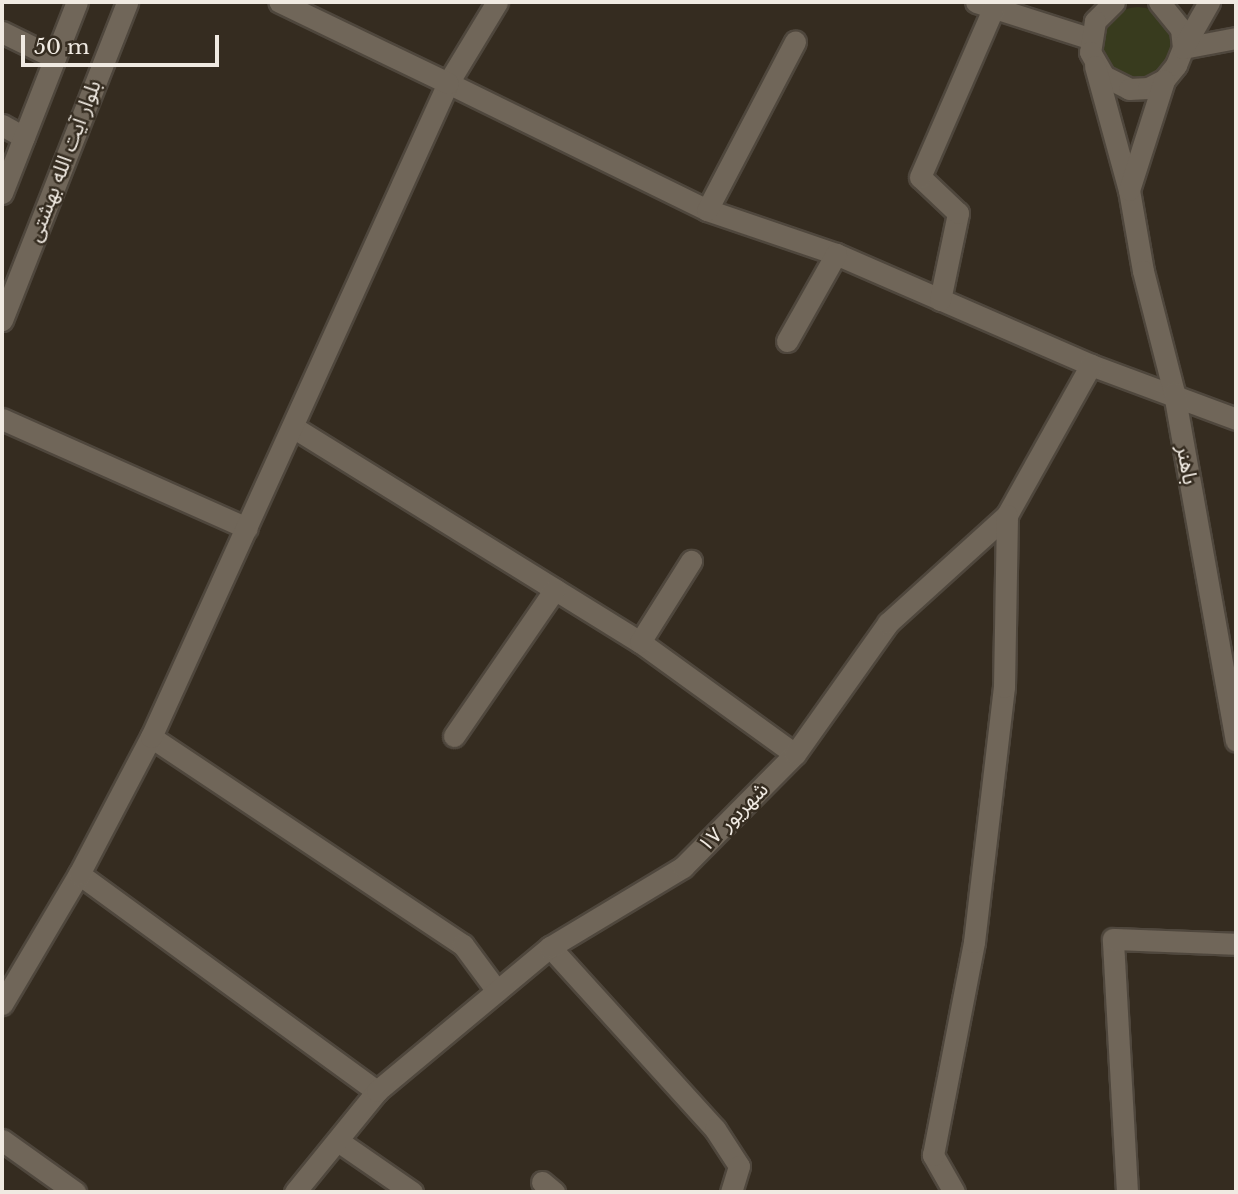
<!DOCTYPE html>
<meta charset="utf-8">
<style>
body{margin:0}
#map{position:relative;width:1238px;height:1194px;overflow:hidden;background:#352c20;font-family:"Libre Baskerville","Noto Sans Arabic",serif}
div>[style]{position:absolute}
.green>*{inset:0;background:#383b1e}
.round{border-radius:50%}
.roads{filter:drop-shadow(2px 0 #4f473d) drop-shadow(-2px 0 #4f473d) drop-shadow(0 2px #4f473d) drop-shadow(0 -2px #4f473d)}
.minor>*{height:21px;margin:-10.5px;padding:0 10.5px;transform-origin:10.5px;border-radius:10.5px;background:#706659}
span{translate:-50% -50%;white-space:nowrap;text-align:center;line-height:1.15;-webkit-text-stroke:5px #352c20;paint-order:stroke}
.street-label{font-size:21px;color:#f0eae2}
.frame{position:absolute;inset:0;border:4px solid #f0eae2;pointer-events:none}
.scale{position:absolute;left:21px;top:35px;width:198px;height:32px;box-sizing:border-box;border:4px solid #f0eae2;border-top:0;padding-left:9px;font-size:21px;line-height:24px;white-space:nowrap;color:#f0eae2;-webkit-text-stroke:5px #352c20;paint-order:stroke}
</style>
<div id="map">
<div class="green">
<i class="round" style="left:1103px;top:7px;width:70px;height:70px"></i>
</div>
<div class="roads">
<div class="minor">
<i style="left:497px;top:2px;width:95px;rotate:121.2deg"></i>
<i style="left:448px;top:83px;width:288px;rotate:26.1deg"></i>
<i style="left:707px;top:210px;width:136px;rotate:18.8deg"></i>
<i style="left:836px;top:254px;width:278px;rotate:23.5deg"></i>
<i style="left:1091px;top:365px;width:155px;rotate:20.4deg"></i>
<i style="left:976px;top:2px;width:119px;rotate:17.7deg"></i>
<i style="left:1114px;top:2px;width:27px;rotate:135deg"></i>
<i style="left:1095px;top:21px;width:31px;rotate:99deg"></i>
<i style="left:1090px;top:52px;width:28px;rotate:60deg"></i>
<i style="left:1104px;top:76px;width:28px;rotate:27deg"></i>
<i style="left:1129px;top:89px;width:19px;rotate:-3deg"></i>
<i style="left:1148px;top:88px;width:18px;rotate:-27deg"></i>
<i style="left:1164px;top:80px;width:19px;rotate:-51deg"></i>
<i style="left:1176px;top:65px;width:18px;rotate:-68deg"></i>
<i style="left:1183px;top:48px;width:19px;rotate:-96deg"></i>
<i style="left:1181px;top:29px;width:35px;rotate:-129deg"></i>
<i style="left:2px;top:32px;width:59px;rotate:26.1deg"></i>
<i style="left:1183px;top:48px;width:54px;rotate:-10.7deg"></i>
<i style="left:1183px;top:48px;width:53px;rotate:-60.5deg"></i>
<i style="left:1095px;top:66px;width:129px;rotate:74.7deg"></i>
<i style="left:1129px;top:190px;width:82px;rotate:80.2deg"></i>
<i style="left:1143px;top:271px;width:126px;rotate:75.7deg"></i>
<i style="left:1174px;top:393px;width:353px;rotate:79.9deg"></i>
<i style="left:2px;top:125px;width:25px;rotate:29deg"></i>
<i style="left:1129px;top:190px;width:115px;rotate:-72.3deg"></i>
<i style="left:2px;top:193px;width:205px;rotate:-68.6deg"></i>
<i style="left:707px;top:210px;width:190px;rotate:-62.4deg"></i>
<i style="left:940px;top:300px;width:89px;rotate:-78.3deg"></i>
<i style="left:958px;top:213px;width:52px;rotate:-136.5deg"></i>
<i style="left:920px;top:177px;width:183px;rotate:-66.5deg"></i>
<i style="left:2px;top:320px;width:342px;rotate:-68.5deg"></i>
<i style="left:787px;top:341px;width:100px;rotate:-60.6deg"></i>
<i style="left:2px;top:419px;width:268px;rotate:24deg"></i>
<i style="left:293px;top:427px;width:408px;rotate:31.8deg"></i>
<i style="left:640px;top:642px;width:191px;rotate:35.9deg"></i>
<i style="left:640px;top:642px;width:96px;rotate:-57.8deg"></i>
<i style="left:454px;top:736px;width:178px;rotate:-55.5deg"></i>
<i style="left:151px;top:737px;width:375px;rotate:33.7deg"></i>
<i style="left:463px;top:945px;width:57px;rotate:53.5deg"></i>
<i style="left:79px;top:874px;width:369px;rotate:36.1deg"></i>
<i style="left:550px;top:947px;width:246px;rotate:47.8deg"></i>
<i style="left:715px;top:1129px;width:44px;rotate:57deg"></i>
<i style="left:739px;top:1166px;width:27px;rotate:107deg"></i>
<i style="left:2px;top:1004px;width:151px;rotate:-59.4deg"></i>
<i style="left:79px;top:874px;width:155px;rotate:-62.3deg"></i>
<i style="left:151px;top:737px;width:718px;rotate:-65.58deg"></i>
<i style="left:448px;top:83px;width:187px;rotate:-154.3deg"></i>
<i style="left:2px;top:1140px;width:90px;rotate:35.5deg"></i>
<i style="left:338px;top:1141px;width:90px;rotate:34.6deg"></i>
<i style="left:542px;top:1182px;width:16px;rotate:40deg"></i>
<i style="left:295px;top:1192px;width:130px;rotate:-50.9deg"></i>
<i style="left:377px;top:1091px;width:225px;rotate:-39.8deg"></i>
<i style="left:550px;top:947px;width:155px;rotate:-31deg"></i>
<i style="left:683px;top:867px;width:159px;rotate:-45.3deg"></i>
<i style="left:795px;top:754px;width:161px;rotate:-54.6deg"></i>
<i style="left:888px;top:623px;width:161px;rotate:-42.2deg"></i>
<i style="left:1007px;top:515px;width:172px;rotate:-60.8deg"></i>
<i style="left:954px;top:1192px;width:43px;rotate:-119.6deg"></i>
<i style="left:933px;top:1155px;width:217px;rotate:-79.1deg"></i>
<i style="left:974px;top:942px;width:257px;rotate:-83.3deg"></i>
<i style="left:1004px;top:687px;width:172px;rotate:-89deg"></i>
<i style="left:1127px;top:1192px;width:253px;rotate:-93.2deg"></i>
<i style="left:1113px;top:939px;width:123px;rotate:2.3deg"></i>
</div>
</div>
<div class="street-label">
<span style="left:64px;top:161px;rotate:-69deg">بلوار آیت الله بهشتی</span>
<span style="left:1187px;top:465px;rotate:80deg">باهنر</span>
<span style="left:733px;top:817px;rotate:-45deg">۱۷ شهریور</span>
</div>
<div class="frame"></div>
<div class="scale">50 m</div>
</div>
